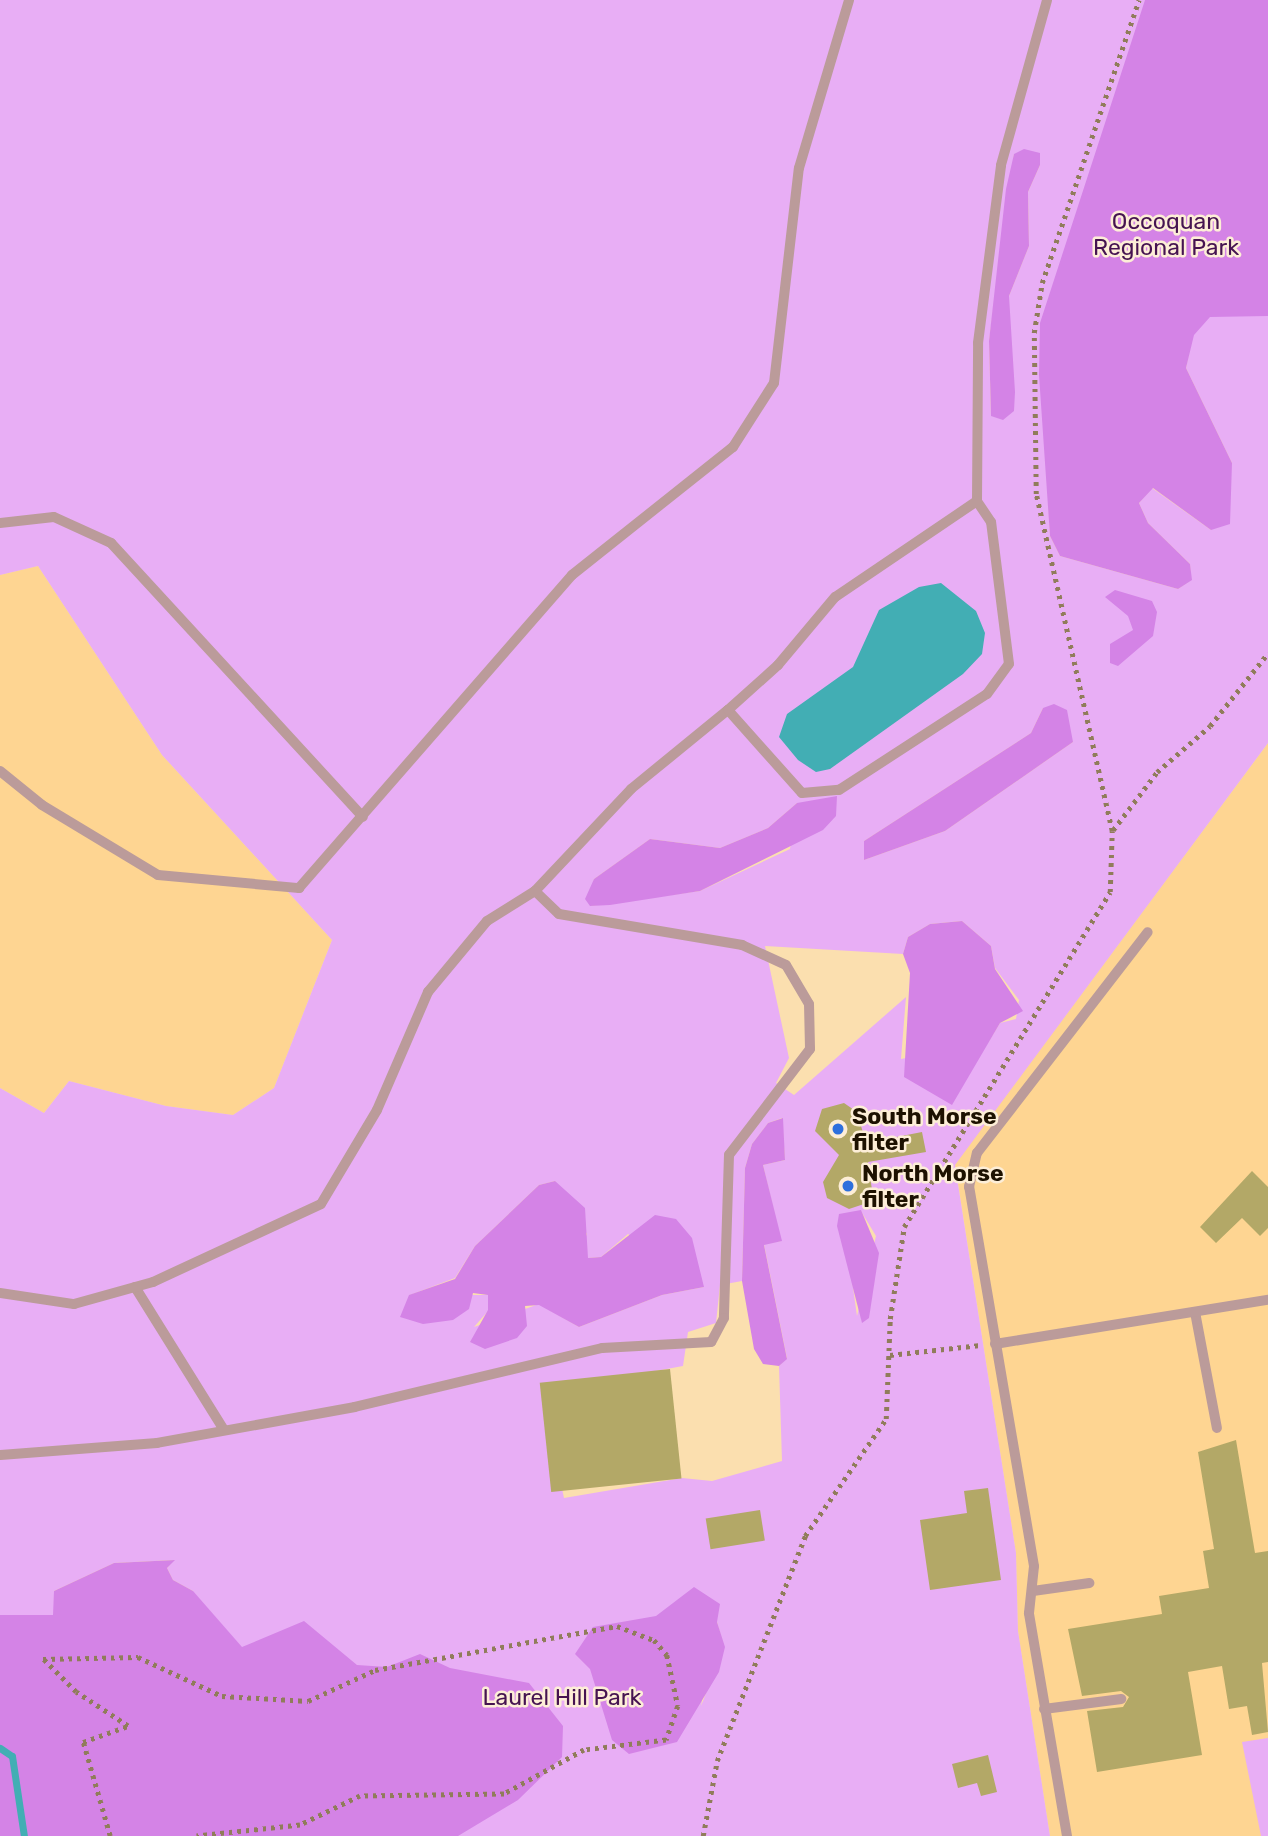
<!DOCTYPE html>
<style>
body{margin:0}
#map{position:relative;width:1268px;height:1836px;overflow:hidden;background:#fbdfaf;font-family:Rubik,sans-serif}
div>[style]{position:absolute}
.built>*{inset:0;background:#fed592}
.green>*{inset:0;background:#e8aef5}
.forest>*{inset:0;background:#d483e6}
.water>*{inset:0;background:#42aeb4}
.stream>*{height:7px;margin:-3.5px;padding:0 3.5px;transform-origin:3.5px;border-radius:3.5px;background:#42aeb4}
.building>*{inset:0;background:#b3a867;transform-origin:0 0}
.path>*{height:4.5px;margin-top:-2.25px;transform-origin:0;background:repeating-linear-gradient(90deg,#907c5a 0 3.5px,transparent 0 8.5px)}
.service>*{height:10px;margin:-5px;padding:0 5px;transform-origin:5px;border-radius:5px;background:#bb9b9a}
.dots>*{width:19px;height:19px;translate:-50% -50%;box-sizing:border-box;border:4px solid #fdeed7;border-radius:50%}
span{translate:-50% -50%;white-space:nowrap;text-align:center;line-height:1.15;-webkit-text-stroke:5px #fdeed7;paint-order:stroke}
.park-label{font-size:23px;color:#461351}
.poi-label{font-size:23px;color:#1d1100;font-weight:700}
.left{translate:0 -50%;text-align:left}
</style>
<div id="map">
<div class="built">
<i style="clip-path:polygon(38px 566px,162px 755px,332px 940px,274px 1088px,233px 1115px,166px 1106px,69px 1081px,44px 1113px,0 1088px,0 575px)"></i>
<i style="clip-path:polygon(1268px 743px,1268px 1836px,1050px 1836px,1018px 1631px,1016px 1553px,955px 1164px)"></i>
</div>
<div class="green">
<i style="clip-path:polygon(evenodd,0 0,1268px 0,1268px 743px,955px 1165px,1016px 1553px,1018px 1631px,1050px 1836px,0 1836px,193px 1591px,173px 1580px,167px 1568px,174px 1560px,114px 1563px,54px 1591px,54px 1615px,0 1615px,0 1088px,44px 1113px,69px 1081px,166px 1106px,233px 1115px,274px 1088px,332px 940px,162px 755px,38px 566px,0 575px,0 0,1014px 154px,1040px 165px,1028px 192px,1029px 246px,1009px 296px,991px 416px,989px 341px,1014px 154px,0 0,1040px 323px,1189px 353px,1186px 368px,1232px 463px,1211px 530px,1152px 488px,1139px 503px,1148px 523px,1190px 564px,1191px 580px,1178px 589px,1060px 556px,1050px 536px,1040px 323px,0 0,1043px 708px,1073px 742px,945px 831px,864px 860px,864px 841px,1031px 733px,1043px 708px,0 0,797px 803px,790px 849px,700px 891px,590px 906px,594px 879px,650px 839px,720px 848px,768px 828px,797px 803px,0 0,962px 921px,991px 946px,995px 968px,1019px 1000px,1016px 1019px,1000px 1023px,989px 1041px,901px 1059px,906px 997px,794px 1095px,776px 1083px,789px 1058px,765px 946px,903px 954px,908px 937px,930px 924px,962px 921px,0 0,782px 1118px,785px 1160px,763px 1165px,781px 1241px,764px 1244px,787px 1358px,779px 1366px,782px 1461px,712px 1481px,682px 1478px,564px 1498px,541px 1392px,683px 1366px,688px 1332px,716px 1323px,720px 1285px,742px 1281px,745px 1168px,752px 1144px,768px 1123px,782px 1118px,0 0,555px 1181px,587px 1234px,582px 1245px,588px 1258px,601px 1257px,628px 1234px,704px 1287px,662px 1295px,579px 1327px,539px 1304px,474px 1327px,489px 1310px,488px 1295px,410px 1295px,455px 1278px,475px 1246px,539px 1185px,555px 1181px,0 0,861px 1211px,876px 1236px,857px 1316px,847px 1245px,861px 1211px,0 0,717px 1622px,724px 1647px,701px 1706px,717px 1622px)"></i>
<i style="clip-path:polygon(1268px 1738px,1268px 1836px,1261px 1836px,1242px 1742px)"></i>
</div>
<div class="forest">
<i style="clip-path:polygon(1145px 0,1268px 0,1268px 316px,1210px 317px,1194px 335px,1186px 368px,1232px 463px,1230px 524px,1211px 530px,1153px 488px,1139px 503px,1148px 523px,1190px 564px,1192px 580px,1178px 589px,1060px 556px,1050px 536px,1039px 375px,1040px 323px)"></i>
<i style="clip-path:polygon(1024px 149px,1040px 153px,1040px 165px,1028px 192px,1029px 246px,1009px 296px,1015px 392px,1014px 411px,1003px 420px,991px 416px,989px 341px,1006px 189px,1014px 154px)"></i>
<i style="clip-path:polygon(1115px 590px,1152px 601px,1157px 612px,1153px 636px,1118px 666px,1110px 663px,1110px 644px,1133px 630px,1128px 616px,1105px 597px)"></i>
<i style="clip-path:polygon(1054px 704px,1067px 710px,1073px 742px,945px 831px,864px 860px,864px 841px,1031px 733px,1043px 708px)"></i>
<i style="clip-path:polygon(837px 796px,836px 816px,823px 830px,700px 891px,610px 905px,590px 906px,585px 899px,594px 879px,650px 839px,720px 848px,768px 828px,797px 803px)"></i>
<i style="clip-path:polygon(962px 921px,991px 946px,995px 969px,1023px 1011px,1000px 1023px,952px 1105px,904px 1077px,910px 973px,903px 954px,908px 937px,930px 924px)"></i>
<i style="clip-path:polygon(783px 1118px,785px 1160px,763px 1165px,782px 1241px,764px 1245px,787px 1359px,779px 1366px,763px 1364px,754px 1349px,742px 1281px,745px 1168px,752px 1144px,768px 1123px)"></i>
<i style="clip-path:polygon(555px 1181px,585px 1208px,588px 1258px,601px 1257px,655px 1215px,676px 1219px,692px 1238px,704px 1287px,662px 1295px,579px 1327px,539px 1305px,525px 1306px,527px 1326px,517px 1338px,485px 1349px,470px 1342px,488px 1310px,488px 1295px,473px 1293px,469px 1309px,453px 1320px,423px 1324px,400px 1317px,409px 1295px,455px 1279px,475px 1246px,539px 1185px)"></i>
<i style="clip-path:polygon(861px 1210px,879px 1253px,869px 1318px,862px 1323px,837px 1226px,839px 1214px)"></i>
<i style="clip-path:polygon(175px 1560px,167px 1568px,173px 1580px,193px 1591px,242px 1647px,304px 1621px,357px 1665px,387px 1667px,420px 1654px,450px 1668px,529px 1683px,563px 1726px,562px 1757px,518px 1800px,458px 1836px,0 1836px,0 1615px,53px 1615px,54px 1591px,114px 1563px)"></i>
<i style="clip-path:polygon(694px 1587px,720px 1604px,717px 1622px,725px 1647px,719px 1672px,677px 1742px,629px 1754px,612px 1740px,590px 1669px,575px 1654px,593px 1627px,656px 1616px)"></i>
</div>
<div class="water">
<i style="clip-path:polygon(941px 583px,976px 611px,985px 633px,982px 654px,963px 674px,830px 769px,816px 772px,798px 760px,779px 737px,787px 714px,853px 667px,879px 610px,919px 587px)"></i>
</div>
<div class="stream">
<i style="left:0;top:1748px;width:14px;rotate:34deg"></i>
<i style="left:12px;top:1756px;width:81px;rotate:81.5deg"></i>
</div>
<div class="building">
<i style="clip-path:polygon(844px 1103px,857px 1112px,866px 1143px,922px 1132px,926px 1152px,868px 1162px,872px 1190px,864px 1204px,849px 1209px,827px 1198px,823px 1182px,839px 1155px,815px 1131px,822px 1109px)"></i>
<i style="clip-path:polygon(1252px 1171px,1268px 1187px,1268px 1228px,1260px 1236px,1242px 1218px,1216px 1243px,1200px 1227px)"></i>
<i style="left:670px;top:1369px;width:110px;height:131px;rotate:84deg"></i>
<i style="clip-path:polygon(1236px 1440px,1255px 1553px,1268px 1551px,1268px 1662px,1262px 1663px,1268px 1732px,1252px 1735px,1247px 1706px,1229px 1709px,1222px 1666px,1188px 1672px,1202px 1755px,1097px 1772px,1087px 1711px,1123px 1707px,1129px 1697px,1121px 1691px,1082px 1696px,1068px 1629px,1162px 1614px,1159px 1596px,1209px 1588px,1203px 1551px,1214px 1549px,1198px 1452px)"></i>
<i style="clip-path:polygon(988px 1488px,1001px 1580px,930px 1590px,920px 1520px,967px 1513px,964px 1491px)"></i>
<i style="left:760px;top:1510px;width:31px;height:55px;rotate:81deg"></i>
<i style="clip-path:polygon(988px 1755px,997px 1792px,981px 1796px,977px 1783px,958px 1788px,952px 1764px)"></i>
</div>
<div class="path">
<i style="left:1113px;top:830px;width:73px;rotate:-52.8deg"></i>
<i style="left:1157px;top:772px;width:70px;rotate:-41deg"></i>
<i style="left:1210px;top:726px;width:93px;rotate:-51.5deg"></i>
<i style="left:890px;top:1355px;width:91px;rotate:-6.3deg"></i>
<i style="left:110px;top:1836px;width:98px;rotate:-106deg"></i>
<i style="left:83px;top:1742px;width:48px;rotate:-19.6deg"></i>
<i style="left:128px;top:1726px;width:62px;rotate:-146.8deg"></i>
<i style="left:76px;top:1692px;width:47px;rotate:-135deg"></i>
<i style="left:43px;top:1659px;width:95px;rotate:-1.2deg"></i>
<i style="left:138px;top:1657px;width:93px;rotate:24.9deg"></i>
<i style="left:222px;top:1696px;width:86px;rotate:3.3deg"></i>
<i style="left:308px;top:1701px;width:74px;rotate:-24.8deg"></i>
<i style="left:375px;top:1670px;width:246px;rotate:-10.3deg"></i>
<i style="left:617px;top:1626px;width:40px;rotate:21deg"></i>
<i style="left:654px;top:1640px;width:20px;rotate:49deg"></i>
<i style="left:667px;top:1655px;width:52px;rotate:77.8deg"></i>
<i style="left:678px;top:1706px;width:36px;rotate:109deg"></i>
<i style="left:666px;top:1740px;width:83px;rotate:173deg"></i>
<i style="left:584px;top:1750px;width:91px;rotate:151.2deg"></i>
<i style="left:504px;top:1794px;width:144px;rotate:179.2deg"></i>
<i style="left:360px;top:1796px;width:67px;rotate:154.2deg"></i>
<i style="left:300px;top:1825px;width:104px;rotate:173.9deg"></i>
<i style="left:703px;top:1836px;width:76px;rotate:-79.4deg"></i>
<i style="left:717px;top:1761px;width:242px;rotate:-68.6deg"></i>
<i style="left:805px;top:1536px;width:142px;rotate:-55.3deg"></i>
<i style="left:886px;top:1419px;width:100px;rotate:-87.7deg"></i>
<i style="left:890px;top:1319px;width:93px;rotate:-81.3deg"></i>
<i style="left:904px;top:1227px;width:393px;rotate:-58.4deg"></i>
<i style="left:1110px;top:892px;width:61px;rotate:-88.1deg"></i>
<i style="left:1112px;top:831px;width:345px;rotate:-102.7deg"></i>
<i style="left:1036px;top:494px;width:161px;rotate:-90.7deg"></i>
<i style="left:1034px;top:333px;width:51px;rotate:-80.9deg"></i>
<i style="left:1042px;top:283px;width:299px;rotate:-71.1deg"></i>
</div>
<div class="service">
<i style="left:977px;top:501px;width:158px;rotate:-89.6deg"></i>
<i style="left:978px;top:343px;width:179px;rotate:-82.6deg"></i>
<i style="left:1001px;top:165px;width:171px;rotate:-74.4deg"></i>
<i style="left:0;top:523px;width:54px;rotate:-6.3deg"></i>
<i style="left:54px;top:517px;width:63px;rotate:24.5deg"></i>
<i style="left:111px;top:543px;width:372px;rotate:47.4deg"></i>
<i style="left:0;top:771px;width:54px;rotate:39deg"></i>
<i style="left:42px;top:805px;width:135px;rotate:31.1deg"></i>
<i style="left:158px;top:875px;width:142px;rotate:5.3deg"></i>
<i style="left:299px;top:888px;width:415px;rotate:-48.9deg"></i>
<i style="left:572px;top:575px;width:206px;rotate:-38.5deg"></i>
<i style="left:733px;top:447px;width:76px;rotate:-57.4deg"></i>
<i style="left:774px;top:383px;width:216px;rotate:-83.4deg"></i>
<i style="left:799px;top:168px;width:175px;rotate:-73.4deg"></i>
<i style="left:535px;top:891px;width:140px;rotate:-46.7deg"></i>
<i style="left:631px;top:789px;width:125px;rotate:-39.2deg"></i>
<i style="left:728px;top:710px;width:111px;rotate:48.3deg"></i>
<i style="left:802px;top:793px;width:37px;rotate:-5deg"></i>
<i style="left:839px;top:790px;width:176px;rotate:-33deg"></i>
<i style="left:987px;top:694px;width:37px;rotate:-54deg"></i>
<i style="left:1009px;top:664px;width:143px;rotate:-97.2deg"></i>
<i style="left:991px;top:522px;width:25px;rotate:-124deg"></i>
<i style="left:977px;top:501px;width:171px;rotate:145.9deg"></i>
<i style="left:835px;top:597px;width:89px;rotate:130deg"></i>
<i style="left:778px;top:665px;width:67px;rotate:138deg"></i>
<i style="left:135px;top:1287px;width:168px;rotate:58.1deg"></i>
<i style="left:0;top:1293px;width:75px;rotate:8.5deg"></i>
<i style="left:74px;top:1304px;width:82px;rotate:-15.6deg"></i>
<i style="left:153px;top:1282px;width:185px;rotate:-24.9deg"></i>
<i style="left:321px;top:1204px;width:109px;rotate:-59.2deg"></i>
<i style="left:377px;top:1110px;width:129px;rotate:-66.6deg"></i>
<i style="left:428px;top:992px;width:92px;rotate:-50.3deg"></i>
<i style="left:487px;top:921px;width:57px;rotate:-32deg"></i>
<i style="left:535px;top:891px;width:33px;rotate:44deg"></i>
<i style="left:559px;top:914px;width:186px;rotate:9.6deg"></i>
<i style="left:742px;top:945px;width:48px;rotate:24.4deg"></i>
<i style="left:786px;top:965px;width:45px;rotate:59.5deg"></i>
<i style="left:809px;top:1004px;width:45px;rotate:88.7deg"></i>
<i style="left:810px;top:1049px;width:133px;rotate:127.4deg"></i>
<i style="left:729px;top:1155px;width:163px;rotate:91.8deg"></i>
<i style="left:724px;top:1318px;width:27px;rotate:118deg"></i>
<i style="left:711px;top:1342px;width:109px;rotate:176.8deg"></i>
<i style="left:602px;top:1348px;width:254px;rotate:166.6deg"></i>
<i style="left:355px;top:1407px;width:201px;rotate:169.7deg"></i>
<i style="left:157px;top:1443px;width:157px;rotate:175.6deg"></i>
<i style="left:1195px;top:1312px;width:118px;rotate:79.3deg"></i>
<i style="left:995px;top:1344px;width:277px;rotate:-9.2deg"></i>
<i style="left:1033px;top:1591px;width:57px;rotate:-8.1deg"></i>
<i style="left:1044px;top:1709px;width:78px;rotate:-7.4deg"></i>
<i style="left:1067px;top:1836px;width:226px;rotate:-99.7deg"></i>
<i style="left:1029px;top:1613px;width:47px;rotate:-83.9deg"></i>
<i style="left:1034px;top:1566px;width:385px;rotate:-99.7deg"></i>
<i style="left:969px;top:1187px;width:35px;rotate:-77deg"></i>
<i style="left:977px;top:1153px;width:279px;rotate:-52.3deg"></i>
</div>
<div class="dots">
<i style="left:838px;top:1129px;background:#2e70dd"></i>
<i style="left:848px;top:1186px;background:#2e70dd"></i>
</div>
<div class="park-label">
<span style="left:1166px;top:234px">Occoquan<br>Regional Park</span>
<span style="left:562px;top:1697px">Laurel Hill Park</span>
</div>
<div class="poi-label">
<span class="left" style="left:852px;top:1129px">South Morse<br>filter</span>
<span class="left" style="left:862px;top:1186px">North Morse<br>filter</span>
</div>
</div>
